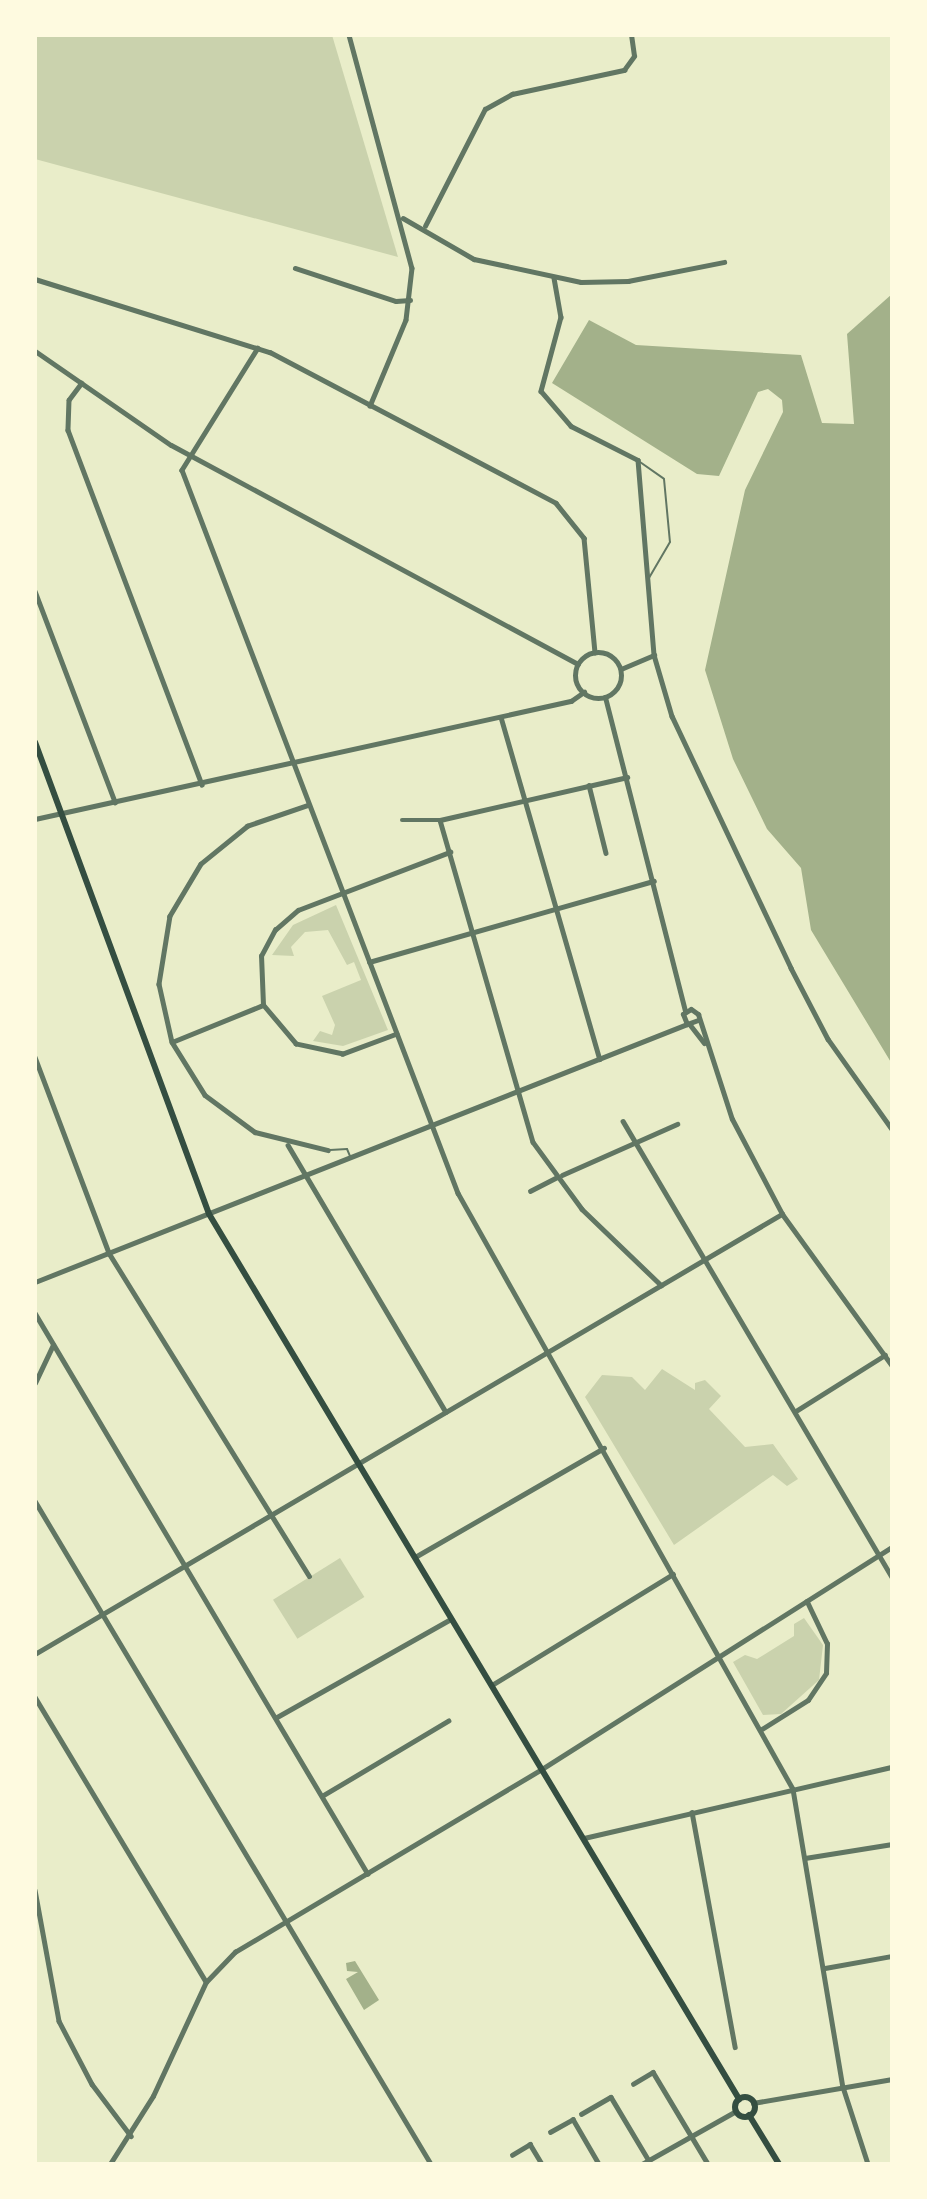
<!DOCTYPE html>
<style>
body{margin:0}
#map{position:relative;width:927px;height:2199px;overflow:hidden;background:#e9edc9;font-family:Raleway,sans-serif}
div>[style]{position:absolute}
.green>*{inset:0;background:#cad2ad;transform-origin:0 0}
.water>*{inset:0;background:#a3b18a}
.service>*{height:2px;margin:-1px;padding:0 1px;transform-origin:1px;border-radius:1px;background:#617663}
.minor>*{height:4.5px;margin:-2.25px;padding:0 2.25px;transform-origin:2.25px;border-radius:2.25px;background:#617663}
.tertiary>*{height:5px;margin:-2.5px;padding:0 2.5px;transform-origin:2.5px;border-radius:2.5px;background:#617663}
.tertiary>.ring{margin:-2.5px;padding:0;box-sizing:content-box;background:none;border:5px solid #617663;border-radius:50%}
.secondary>*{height:6px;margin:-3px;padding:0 3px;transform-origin:3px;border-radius:3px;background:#344e41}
.secondary>.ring{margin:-3px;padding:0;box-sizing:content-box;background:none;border:6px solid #344e41;border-radius:50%}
span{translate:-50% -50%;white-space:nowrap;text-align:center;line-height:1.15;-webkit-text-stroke:5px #fefae0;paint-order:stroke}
.frame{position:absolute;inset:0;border:37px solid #fefae0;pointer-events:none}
</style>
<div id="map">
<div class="green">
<i style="clip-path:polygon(35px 35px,332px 35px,398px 257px,35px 159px)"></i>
<i style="clip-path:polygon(336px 905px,388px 1030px,343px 1046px,313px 1041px,320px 1031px,332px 1035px,335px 1025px,322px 996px,361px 980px,354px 962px,347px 965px,328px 930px,305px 932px,291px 947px,294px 956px,272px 955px,293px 925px)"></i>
<i style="clip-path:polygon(662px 1369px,695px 1390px,695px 1383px,705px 1380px,721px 1396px,709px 1409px,745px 1447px,773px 1444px,798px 1479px,787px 1486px,773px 1475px,674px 1545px,585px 1397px,602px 1375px,632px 1377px,645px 1390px)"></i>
<i style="left:340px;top:1558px;width:46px;height:79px;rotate:58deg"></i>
<i style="clip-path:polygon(804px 1618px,823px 1645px,819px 1680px,781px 1714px,763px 1715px,733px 1662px,745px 1655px,757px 1659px,794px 1636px,794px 1624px)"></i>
</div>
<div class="water">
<i style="clip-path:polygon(892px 294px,892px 1064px,811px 930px,801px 868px,767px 829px,733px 759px,705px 670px,745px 490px,783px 412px,782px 400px,768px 389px,758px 392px,719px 476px,697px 474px,552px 383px,589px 320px,636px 345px,801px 355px,822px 423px,854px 424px,847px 334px)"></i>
<i style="clip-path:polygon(355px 1961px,379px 2000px,364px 2010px,346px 1979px,358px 1972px,347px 1971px,346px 1963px)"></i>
</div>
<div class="service">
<i style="left:640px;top:462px;width:29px;rotate:35deg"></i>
<i style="left:664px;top:479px;width:63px;rotate:84.6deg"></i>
<i style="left:670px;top:542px;width:42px;rotate:120.3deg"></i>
<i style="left:330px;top:1150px;width:17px;rotate:-3deg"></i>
<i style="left:347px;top:1149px;width:8px;rotate:67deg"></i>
</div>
<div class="minor">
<i style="left:349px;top:35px;width:241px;rotate:74.9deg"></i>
<i style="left:412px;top:268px;width:52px;rotate:96.6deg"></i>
<i style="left:406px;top:320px;width:93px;rotate:112.7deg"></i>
<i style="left:403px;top:218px;width:82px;rotate:30deg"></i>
<i style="left:474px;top:259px;width:109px;rotate:12.1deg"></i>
<i style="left:581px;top:282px;width:47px;rotate:-1.2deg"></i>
<i style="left:628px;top:281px;width:98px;rotate:-11.2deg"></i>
<i style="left:425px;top:226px;width:131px;rotate:-62.9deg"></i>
<i style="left:485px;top:109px;width:31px;rotate:-29deg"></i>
<i style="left:512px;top:94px;width:115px;rotate:-12.1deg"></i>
<i style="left:624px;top:70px;width:17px;rotate:-54deg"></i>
<i style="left:634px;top:56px;width:21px;rotate:-98deg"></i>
<i style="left:295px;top:268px;width:106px;rotate:18.1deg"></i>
<i style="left:396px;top:301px;width:14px;rotate:-4deg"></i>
<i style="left:554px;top:278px;width:40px;rotate:80deg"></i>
<i style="left:561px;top:317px;width:77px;rotate:105.1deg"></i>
<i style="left:541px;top:391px;width:46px;rotate:49.4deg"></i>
<i style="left:571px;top:426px;width:75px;rotate:26.9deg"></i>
<i style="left:638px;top:460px;width:196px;rotate:85.3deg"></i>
<i style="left:35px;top:279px;width:246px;rotate:17.3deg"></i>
<i style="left:270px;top:352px;width:323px;rotate:27.8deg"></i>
<i style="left:556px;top:503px;width:45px;rotate:51.3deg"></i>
<i style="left:584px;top:538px;width:115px;rotate:84.5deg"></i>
<i style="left:258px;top:348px;width:144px;rotate:121.9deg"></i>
<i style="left:182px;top:470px;width:774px;rotate:69.11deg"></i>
<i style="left:458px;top:1193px;width:684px;rotate:60.66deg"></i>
<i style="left:793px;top:1789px;width:302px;rotate:80.5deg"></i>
<i style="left:843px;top:2087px;width:81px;rotate:72deg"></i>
<i style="left:82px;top:383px;width:21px;rotate:127deg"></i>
<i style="left:69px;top:400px;width:30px;rotate:92deg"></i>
<i style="left:68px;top:430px;width:379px;rotate:69.3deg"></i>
<i style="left:35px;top:591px;width:226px;rotate:69.2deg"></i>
<i style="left:621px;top:669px;width:36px;rotate:-23deg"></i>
<i style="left:654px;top:655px;width:64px;rotate:73.6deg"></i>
<i style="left:672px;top:716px;width:279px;rotate:64.7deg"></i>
<i style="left:791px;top:968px;width:80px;rotate:62.5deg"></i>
<i style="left:828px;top:1039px;width:110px;rotate:54.6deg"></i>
<i style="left:501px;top:717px;width:356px;rotate:73.9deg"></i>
<i style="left:589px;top:785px;width:70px;rotate:76deg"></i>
<i style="left:309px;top:805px;width:65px;rotate:161deg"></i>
<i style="left:248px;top:826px;width:60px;rotate:141deg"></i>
<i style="left:201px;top:864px;width:61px;rotate:120.8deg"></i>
<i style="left:170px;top:916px;width:69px;rotate:99.2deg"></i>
<i style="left:159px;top:984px;width:59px;rotate:77.4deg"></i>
<i style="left:172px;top:1042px;width:62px;rotate:58.1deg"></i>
<i style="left:205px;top:1095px;width:62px;rotate:36.5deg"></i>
<i style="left:255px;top:1132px;width:75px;rotate:13.9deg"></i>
<i style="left:35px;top:819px;width:549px;rotate:-12.42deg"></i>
<i style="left:571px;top:701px;width:16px;rotate:-35deg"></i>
<i style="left:402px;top:820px;width:38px"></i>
<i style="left:440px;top:820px;width:192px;rotate:-12.9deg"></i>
<i style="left:440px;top:820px;width:335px;rotate:73.9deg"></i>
<i style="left:533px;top:1142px;width:83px;rotate:53.8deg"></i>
<i style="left:582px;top:1209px;width:110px;rotate:43.9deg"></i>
<i style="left:369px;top:962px;width:296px;rotate:-15.9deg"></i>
<i style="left:397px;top:1034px;width:58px;rotate:159.7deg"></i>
<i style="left:343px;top:1054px;width:48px;rotate:-168deg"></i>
<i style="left:296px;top:1044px;width:51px;rotate:-130.2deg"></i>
<i style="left:263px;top:1005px;width:49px;rotate:-92.3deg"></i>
<i style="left:261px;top:956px;width:30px;rotate:-62deg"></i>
<i style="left:275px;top:930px;width:30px;rotate:-41deg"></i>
<i style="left:298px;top:910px;width:163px;rotate:-20.9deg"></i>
<i style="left:172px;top:1042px;width:98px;rotate:-22.1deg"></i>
<i style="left:35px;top:1057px;width:210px;rotate:69.3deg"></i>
<i style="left:109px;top:1253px;width:380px;rotate:58.2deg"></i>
<i style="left:623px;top:1121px;width:529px;rotate:59.46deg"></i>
<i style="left:288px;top:1145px;width:310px;rotate:59.4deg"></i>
<i style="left:562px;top:1175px;width:126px;rotate:-23.9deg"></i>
<i style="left:530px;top:1191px;width:29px;rotate:-27deg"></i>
<i style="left:35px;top:1313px;width:652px;rotate:59.31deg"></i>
<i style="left:35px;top:1383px;width:42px;rotate:-64.7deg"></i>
<i style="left:796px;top:1411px;width:105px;rotate:-32.2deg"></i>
<i style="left:35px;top:1501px;width:772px;rotate:59.15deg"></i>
<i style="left:415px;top:1557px;width:218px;rotate:-30deg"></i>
<i style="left:35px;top:1654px;width:867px;rotate:-30.5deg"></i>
<i style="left:492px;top:1685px;width:212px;rotate:-31.5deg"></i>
<i style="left:35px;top:1697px;width:332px;rotate:59deg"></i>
<i style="left:277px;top:1717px;width:200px;rotate:-29.4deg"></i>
<i style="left:762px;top:1729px;width:54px;rotate:-32.2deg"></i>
<i style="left:808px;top:1700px;width:32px;rotate:-56deg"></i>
<i style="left:826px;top:1673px;width:29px;rotate:-88deg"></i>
<i style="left:827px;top:1644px;width:47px;rotate:-115.5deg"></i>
<i style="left:322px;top:1796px;width:147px;rotate:-30.8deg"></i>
<i style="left:692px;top:1812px;width:239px;rotate:79.6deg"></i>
<i style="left:584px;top:1838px;width:316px;rotate:-13deg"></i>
<i style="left:805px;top:1858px;width:88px;rotate:-9.1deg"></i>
<i style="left:35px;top:1890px;width:133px;rotate:79.6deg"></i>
<i style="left:59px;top:2021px;width:71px;rotate:62.4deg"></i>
<i style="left:92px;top:2084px;width:65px;rotate:53.1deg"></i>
<i style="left:825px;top:1968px;width:68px;rotate:-10.2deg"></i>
<i style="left:633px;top:2084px;width:23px;rotate:-31deg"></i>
<i style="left:653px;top:2072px;width:107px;rotate:59.1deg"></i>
<i style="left:753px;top:2103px;width:141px;rotate:-9.8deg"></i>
<i style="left:581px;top:2114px;width:34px;rotate:-30deg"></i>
<i style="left:611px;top:2097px;width:78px;rotate:59.2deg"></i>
<i style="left:550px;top:2132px;width:26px;rotate:-29deg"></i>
<i style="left:573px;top:2119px;width:52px;rotate:60deg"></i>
<i style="left:512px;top:2155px;width:21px;rotate:-31deg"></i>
<i style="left:530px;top:2144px;width:23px;rotate:59deg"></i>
<i style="left:110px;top:2164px;width:80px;rotate:-57.7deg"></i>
<i style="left:153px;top:2096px;width:126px;rotate:-65.1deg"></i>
<i style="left:206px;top:1982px;width:42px;rotate:-46deg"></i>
<i style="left:235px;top:1952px;width:357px;rotate:-30.8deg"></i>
<i style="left:542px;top:1769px;width:414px;rotate:-32.4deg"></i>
<i style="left:642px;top:2164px;width:108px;rotate:-29.4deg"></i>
</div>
<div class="tertiary">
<i style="left:35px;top:351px;width:165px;rotate:34.7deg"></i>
<i style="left:171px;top:445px;width:462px;rotate:28.3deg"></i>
<i class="ring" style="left:575px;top:652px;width:41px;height:41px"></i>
<i style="left:605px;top:697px;width:324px;rotate:75.7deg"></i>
<i style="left:698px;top:1020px;width:12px;rotate:160deg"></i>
<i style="left:687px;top:1024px;width:11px;rotate:-112deg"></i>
<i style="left:683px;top:1014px;width:9px;rotate:-32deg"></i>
<i style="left:691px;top:1009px;width:9px;rotate:36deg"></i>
<i style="left:698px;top:1014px;width:110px;rotate:72.1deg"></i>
<i style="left:732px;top:1119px;width:107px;rotate:62.2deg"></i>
<i style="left:782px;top:1214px;width:188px;rotate:54.1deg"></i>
<i style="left:690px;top:1025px;width:23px;rotate:52deg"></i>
<i style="left:35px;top:1282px;width:701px;rotate:-21.59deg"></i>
</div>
<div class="secondary">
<i style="left:35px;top:742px;width:503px;rotate:69.76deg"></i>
<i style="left:209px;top:1214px;width:1032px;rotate:59.08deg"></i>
<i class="ring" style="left:735px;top:2097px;width:14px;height:14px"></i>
<i style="left:749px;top:2115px;width:57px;rotate:58.5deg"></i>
</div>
<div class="frame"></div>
</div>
